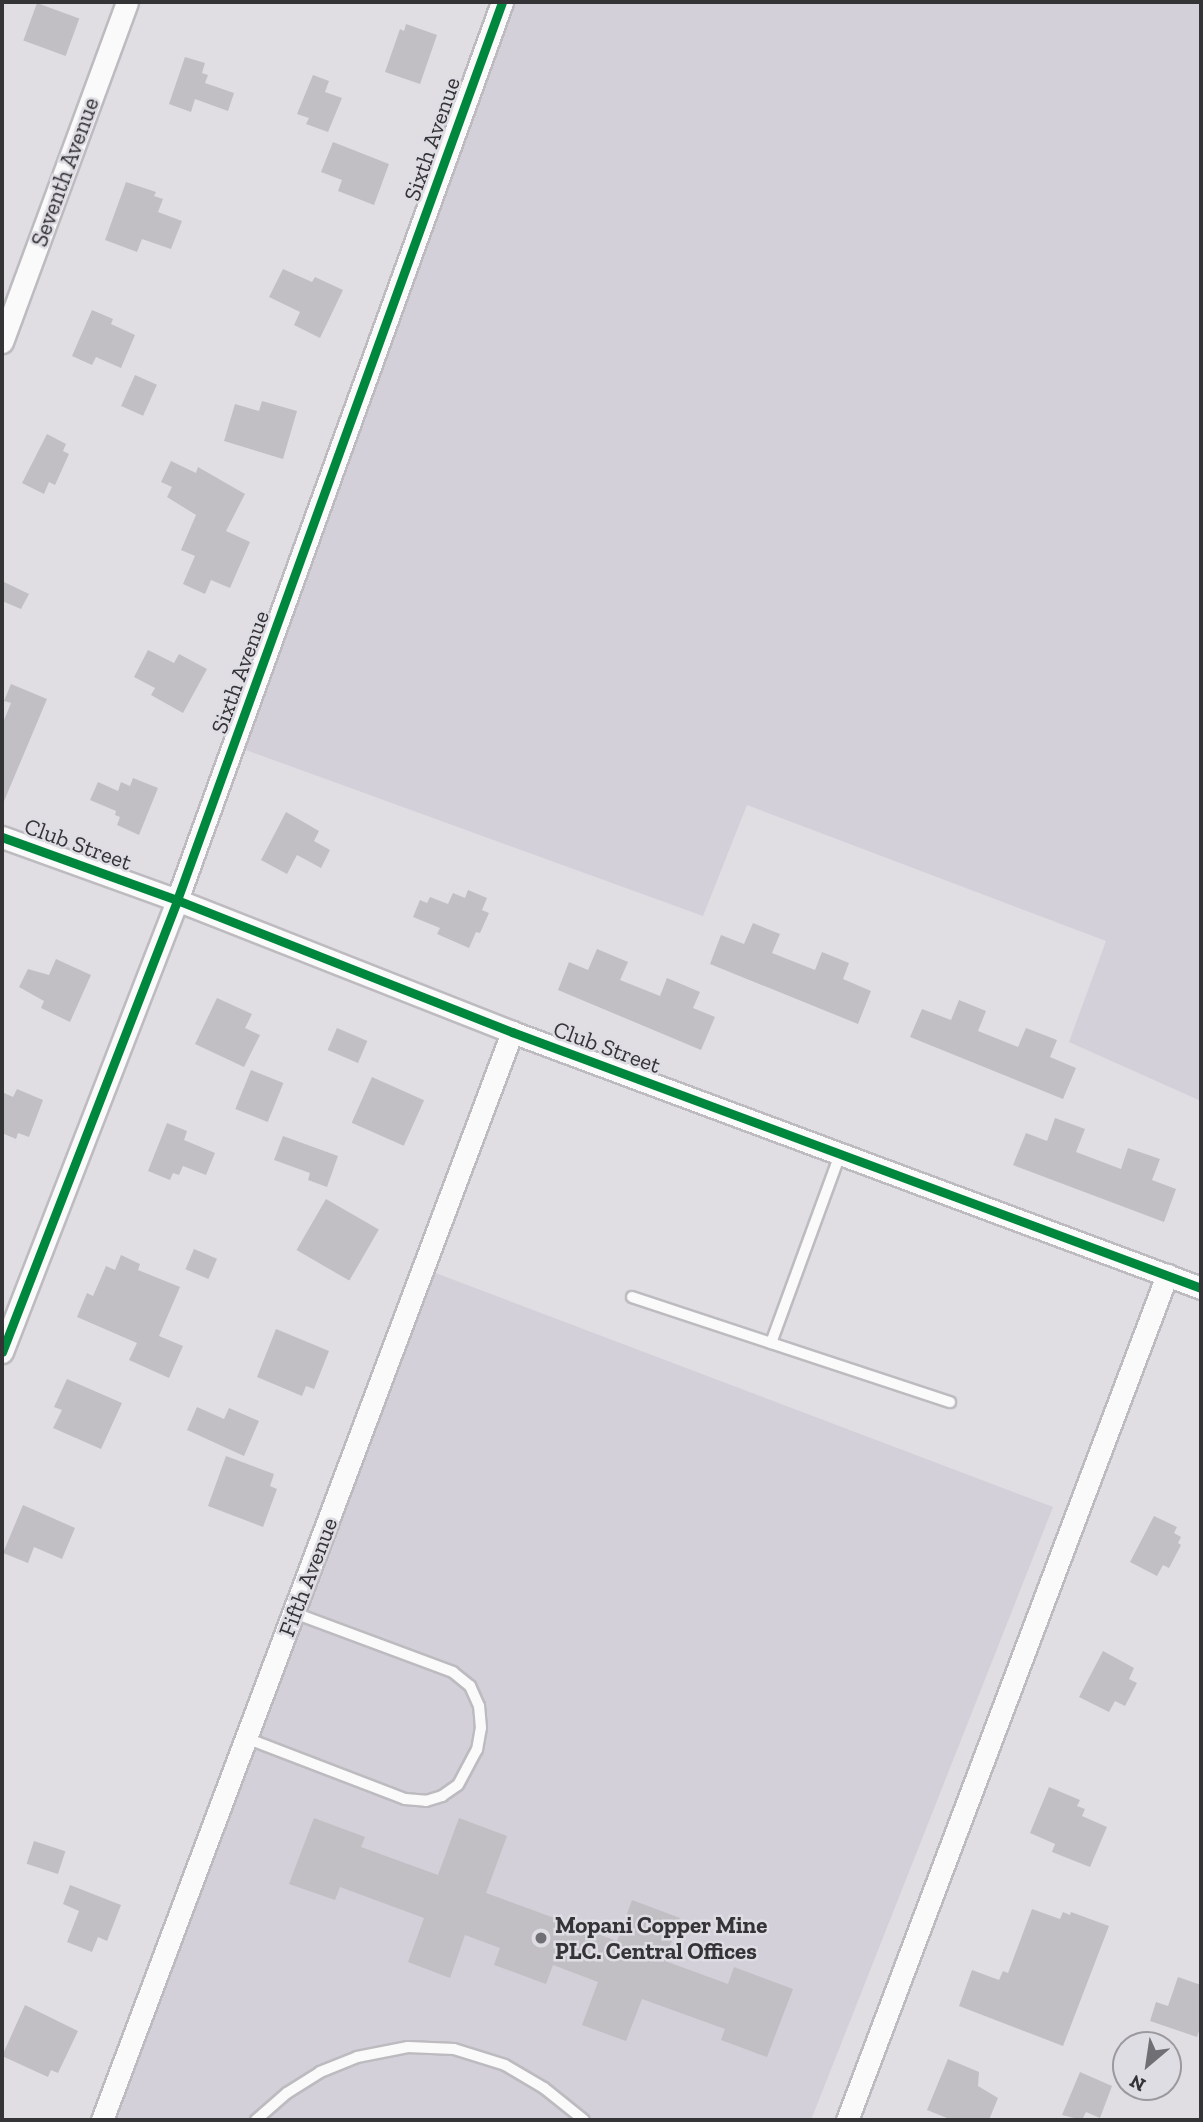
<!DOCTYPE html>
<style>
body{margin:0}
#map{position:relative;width:1203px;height:2122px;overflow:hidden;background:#e0dee3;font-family:"Zilla Slab",serif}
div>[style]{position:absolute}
.built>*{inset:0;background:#d3d0da}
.building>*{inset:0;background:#c1bfc3;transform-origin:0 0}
.roads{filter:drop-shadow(2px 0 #bdbbbf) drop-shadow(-2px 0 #bdbbbf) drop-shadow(0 2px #bdbbbf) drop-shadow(0 -2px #bdbbbf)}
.lane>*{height:10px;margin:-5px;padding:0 5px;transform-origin:5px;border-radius:5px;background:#fafafb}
.street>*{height:21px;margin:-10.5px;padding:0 10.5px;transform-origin:10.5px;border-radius:10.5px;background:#fafafb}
.cycleway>*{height:9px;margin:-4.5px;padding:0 4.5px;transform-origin:4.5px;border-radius:4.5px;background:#00873e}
.dots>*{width:19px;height:19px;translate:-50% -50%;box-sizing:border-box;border:4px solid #dfdde4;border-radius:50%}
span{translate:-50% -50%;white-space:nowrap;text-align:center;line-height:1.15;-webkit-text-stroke:5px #dfdde4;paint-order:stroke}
.street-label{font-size:23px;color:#343336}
.poi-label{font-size:23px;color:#343336;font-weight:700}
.left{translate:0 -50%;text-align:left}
.frame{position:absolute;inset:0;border:4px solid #343336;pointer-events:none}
.north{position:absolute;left:1112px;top:2031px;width:70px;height:70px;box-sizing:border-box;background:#dfdde4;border:2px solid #9b999e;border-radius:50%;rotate:209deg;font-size:19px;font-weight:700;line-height:28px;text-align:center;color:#343336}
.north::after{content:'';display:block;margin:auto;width:24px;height:32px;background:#706f73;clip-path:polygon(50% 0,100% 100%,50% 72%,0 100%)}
</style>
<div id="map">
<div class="built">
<i style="clip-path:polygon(506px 2px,1201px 2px,1201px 1101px,1069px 1042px,1106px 941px,747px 805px,703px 916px,235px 746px)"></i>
<i style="clip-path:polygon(433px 1272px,1053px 1507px,811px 2120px,110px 2120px)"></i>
</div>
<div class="building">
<i style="left:37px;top:3px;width:45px;height:40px;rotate:20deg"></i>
<i style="clip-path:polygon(406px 24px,437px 35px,420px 84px,385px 72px,400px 29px,404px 31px)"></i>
<i style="clip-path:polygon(185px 57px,205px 63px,202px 73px,208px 75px,205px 83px,234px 93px,228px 111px,195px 99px,191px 112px,169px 104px)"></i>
<i style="clip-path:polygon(313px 75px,329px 81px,325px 92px,342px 98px,328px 132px,306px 124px,309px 118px,297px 114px)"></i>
<i style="clip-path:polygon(333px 142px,389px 164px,374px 205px,338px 191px,342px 180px,321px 172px)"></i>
<i style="clip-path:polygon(126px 182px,156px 192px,154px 196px,163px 199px,158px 212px,182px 221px,171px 249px,142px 239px,137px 252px,105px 240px)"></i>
<i style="clip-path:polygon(283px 269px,312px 282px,315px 277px,343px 290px,320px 338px,294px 325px,300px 312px,269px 297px)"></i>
<i style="clip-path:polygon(92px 310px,113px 319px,111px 324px,135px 335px,121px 368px,96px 357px,92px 365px,72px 356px)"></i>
<i style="left:135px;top:375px;width:24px;height:34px;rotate:24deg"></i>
<i style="clip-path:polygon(262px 401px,297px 411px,283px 459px,224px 441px,235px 404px,259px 411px)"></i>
<i style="clip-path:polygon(47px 434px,66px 444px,63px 451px,69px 454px,55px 485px,49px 482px,44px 494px,22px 483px)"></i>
<i style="clip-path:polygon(171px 461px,196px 473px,198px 467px,245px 494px,226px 531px,250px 542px,230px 588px,211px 580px,205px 594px,183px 584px,195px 556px,181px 550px,196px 515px,167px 497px,172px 487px,161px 482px)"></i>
<i style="clip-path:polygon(2px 581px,29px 594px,21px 609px,2px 601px)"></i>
<i style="clip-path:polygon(148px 650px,174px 663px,179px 654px,207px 669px,183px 713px,151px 695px,155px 688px,134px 677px)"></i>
<i style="clip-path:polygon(11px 684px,47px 699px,2px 806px,2px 725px,11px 703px,4px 701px)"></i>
<i style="clip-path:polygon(133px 778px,158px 788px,139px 835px,117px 825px,120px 817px,115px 815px,116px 811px,90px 800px,98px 782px,118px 791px,121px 782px,130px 786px)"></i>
<i style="clip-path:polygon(286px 812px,319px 831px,314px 841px,330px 850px,321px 868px,297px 855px,287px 874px,261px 860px)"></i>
<i style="clip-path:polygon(468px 890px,487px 898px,482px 910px,489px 913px,480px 933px,476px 932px,469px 948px,437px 934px,440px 928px,413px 917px,420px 900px,427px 903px,430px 897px,448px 904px,453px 893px,465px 898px)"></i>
<i style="clip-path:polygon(753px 923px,780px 934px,772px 953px,815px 970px,822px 952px,849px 963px,843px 979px,871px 991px,858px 1024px,710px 964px,721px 935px,744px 944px)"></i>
<i style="clip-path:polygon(597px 949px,628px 962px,620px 980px,660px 996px,667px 978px,700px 992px,693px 1008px,715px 1017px,701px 1050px,558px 990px,569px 962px,588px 970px)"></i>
<i style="clip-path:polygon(56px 959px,91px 975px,70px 1022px,41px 1008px,44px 1001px,19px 987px,28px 969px,49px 975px)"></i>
<i style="clip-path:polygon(217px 998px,252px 1014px,245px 1028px,260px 1035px,244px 1067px,195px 1044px)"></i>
<i style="clip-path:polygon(959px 1000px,986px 1011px,978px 1031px,1018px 1047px,1026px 1028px,1057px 1040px,1050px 1057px,1076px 1068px,1063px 1099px,910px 1037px,922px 1009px,951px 1020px)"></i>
<i style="left:337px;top:1028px;width:33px;height:24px;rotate:23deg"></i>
<i style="left:251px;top:1070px;width:35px;height:42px;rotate:22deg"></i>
<i style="left:372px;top:1077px;width:57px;height:50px;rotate:24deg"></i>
<i style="clip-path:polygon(17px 1089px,43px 1100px,29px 1137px,18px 1133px,16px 1139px,2px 1133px,2px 1092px,13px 1097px)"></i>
<i style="clip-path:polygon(1055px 1118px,1085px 1129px,1076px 1152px,1121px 1169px,1128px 1148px,1160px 1159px,1152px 1180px,1176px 1189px,1164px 1222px,1013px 1165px,1026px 1133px,1047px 1141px)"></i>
<i style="clip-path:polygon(167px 1123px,187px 1131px,184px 1140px,215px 1153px,206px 1175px,183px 1166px,179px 1175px,173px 1173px,170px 1180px,148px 1171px)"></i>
<i style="clip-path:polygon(283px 1136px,338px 1156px,327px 1187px,308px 1180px,310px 1173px,274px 1160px)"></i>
<i style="left:326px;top:1199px;width:61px;height:59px;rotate:30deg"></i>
<i style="left:194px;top:1249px;width:25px;height:22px;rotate:23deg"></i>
<i style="clip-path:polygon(121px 1255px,140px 1264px,138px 1270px,180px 1287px,159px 1336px,183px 1346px,169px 1378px,129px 1360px,137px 1343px,77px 1317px,87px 1293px,93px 1296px,106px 1266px,115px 1270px)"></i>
<i style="clip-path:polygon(276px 1329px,329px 1351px,314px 1389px,306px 1386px,302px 1396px,257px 1377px)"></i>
<i style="clip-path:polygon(67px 1379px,122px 1403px,101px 1449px,53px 1428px,62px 1410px,54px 1407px)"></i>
<i style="clip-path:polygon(197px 1407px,224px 1419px,229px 1408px,259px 1421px,244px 1456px,187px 1430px)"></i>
<i style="clip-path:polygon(226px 1456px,274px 1474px,270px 1486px,277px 1489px,263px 1527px,208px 1506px)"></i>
<i style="clip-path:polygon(23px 1505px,75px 1528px,62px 1559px,34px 1547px,28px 1563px,3px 1553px)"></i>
<i style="clip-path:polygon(1154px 1516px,1177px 1527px,1174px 1533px,1181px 1537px,1178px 1543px,1181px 1545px,1169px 1568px,1163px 1565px,1157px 1576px,1130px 1562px)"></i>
<i style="clip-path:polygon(1103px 1651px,1134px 1668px,1129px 1679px,1137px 1683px,1125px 1706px,1115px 1701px,1109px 1712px,1079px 1697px)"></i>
<i style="clip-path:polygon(1049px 1787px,1080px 1800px,1077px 1806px,1085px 1809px,1082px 1816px,1107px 1827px,1090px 1867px,1052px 1852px,1055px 1844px,1030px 1833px)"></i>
<i style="clip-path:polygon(314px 1818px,365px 1837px,361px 1847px,438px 1875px,459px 1818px,507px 1836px,486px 1893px,617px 1941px,632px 1900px,680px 1918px,665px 1961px,728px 1984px,734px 1967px,793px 1989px,767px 2057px,721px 2040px,725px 2029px,642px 1999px,626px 2041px,582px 2025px,598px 1982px,553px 1965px,546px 1984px,494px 1965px,500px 1948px,465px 1935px,450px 1978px,408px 1962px,424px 1918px,340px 1887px,335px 1900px,289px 1884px)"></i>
<i style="left:34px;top:1841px;width:33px;height:24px;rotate:18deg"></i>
<i style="clip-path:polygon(70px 1885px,121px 1905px,107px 1941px,98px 1937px,92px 1952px,67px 1942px,79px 1911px,63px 1904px)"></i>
<i style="clip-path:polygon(1032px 1909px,1060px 1919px,1063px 1912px,1070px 1915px,1071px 1912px,1109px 1926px,1063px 2046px,959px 2006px,972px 1970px,999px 1980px,1003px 1971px,1008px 1973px)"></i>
<i style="clip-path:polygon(1178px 1977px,1201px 1985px,1201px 2025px,1197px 2037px,1150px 2021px,1156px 2002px,1168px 2006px)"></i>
<i style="clip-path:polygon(25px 2005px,78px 2031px,58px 2073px,51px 2070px,48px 2077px,2px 2056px)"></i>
<i style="clip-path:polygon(948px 2059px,979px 2072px,978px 2086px,998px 2098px,989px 2120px,952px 2120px,927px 2110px)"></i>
<i style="clip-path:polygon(1080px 2072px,1112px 2086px,1100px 2118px,1086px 2112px,1082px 2120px,1062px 2115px)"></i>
</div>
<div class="roads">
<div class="lane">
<i style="left:632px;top:1297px;width:335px;rotate:18.3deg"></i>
<i style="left:771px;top:1343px;width:201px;rotate:-69.9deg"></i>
<i style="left:246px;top:1738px;width:170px;rotate:21deg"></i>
<i style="left:405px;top:1799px;width:21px;rotate:5deg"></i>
<i style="left:426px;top:1801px;width:17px;rotate:-17deg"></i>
<i style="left:442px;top:1796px;width:19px;rotate:-35deg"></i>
<i style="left:458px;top:1785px;width:40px;rotate:-62deg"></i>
<i style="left:477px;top:1750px;width:22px;rotate:-80deg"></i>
<i style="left:481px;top:1728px;width:22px;rotate:-95deg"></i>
<i style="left:479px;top:1706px;width:22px;rotate:-114deg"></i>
<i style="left:470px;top:1686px;width:22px;rotate:-141deg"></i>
<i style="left:453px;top:1672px;width:170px;rotate:-159.6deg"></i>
<i style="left:256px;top:2120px;width:41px;rotate:-41.1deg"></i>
<i style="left:287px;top:2093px;width:39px;rotate:-32deg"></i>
<i style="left:320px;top:2072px;width:40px;rotate:-22deg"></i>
<i style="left:357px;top:2057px;width:52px;rotate:-11.1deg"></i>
<i style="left:408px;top:2047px;width:46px;rotate:2.5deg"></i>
<i style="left:454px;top:2049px;width:53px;rotate:17.4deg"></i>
<i style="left:505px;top:2065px;width:45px;rotate:30.5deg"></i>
<i style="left:544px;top:2088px;width:51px;rotate:38.7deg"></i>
</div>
<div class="street">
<i style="left:2px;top:342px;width:362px;rotate:-69.8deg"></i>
<i style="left:2px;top:837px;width:186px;rotate:19.8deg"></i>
<i style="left:177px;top:900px;width:360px;rotate:21.5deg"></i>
<i style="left:512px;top:1032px;width:735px;rotate:20.38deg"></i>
<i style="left:2px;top:1352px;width:485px;rotate:-68.8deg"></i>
<i style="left:177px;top:900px;width:955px;rotate:-70.1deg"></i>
<i style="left:102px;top:2120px;width:1163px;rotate:-69.35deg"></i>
<i style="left:847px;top:2120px;width:904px;rotate:-69.26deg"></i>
</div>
</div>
<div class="cycleway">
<i style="left:2px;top:837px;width:186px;rotate:19.8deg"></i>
<i style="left:177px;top:900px;width:360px;rotate:21.5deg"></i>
<i style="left:512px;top:1032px;width:735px;rotate:20.38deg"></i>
<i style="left:2px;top:1352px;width:485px;rotate:-68.8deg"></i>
<i style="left:177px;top:900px;width:955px;rotate:-70.1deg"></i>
</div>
<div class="dots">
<i style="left:541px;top:1938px;background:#706f73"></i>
</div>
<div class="street-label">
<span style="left:432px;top:139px;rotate:-71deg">Sixth Avenue</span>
<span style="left:65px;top:172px;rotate:-70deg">Seventh Avenue</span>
<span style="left:240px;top:672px;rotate:-70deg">Sixth Avenue</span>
<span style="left:78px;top:844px;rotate:20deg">Club Street</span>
<span style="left:607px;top:1047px;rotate:20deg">Club Street</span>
<span style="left:308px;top:1577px;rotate:-69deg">Fifth Avenue</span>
</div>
<div class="poi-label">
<span class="left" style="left:555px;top:1938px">Mopani Copper Mine<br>PLC. Central Offices</span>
</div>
<div class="frame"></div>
<div class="north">N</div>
</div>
